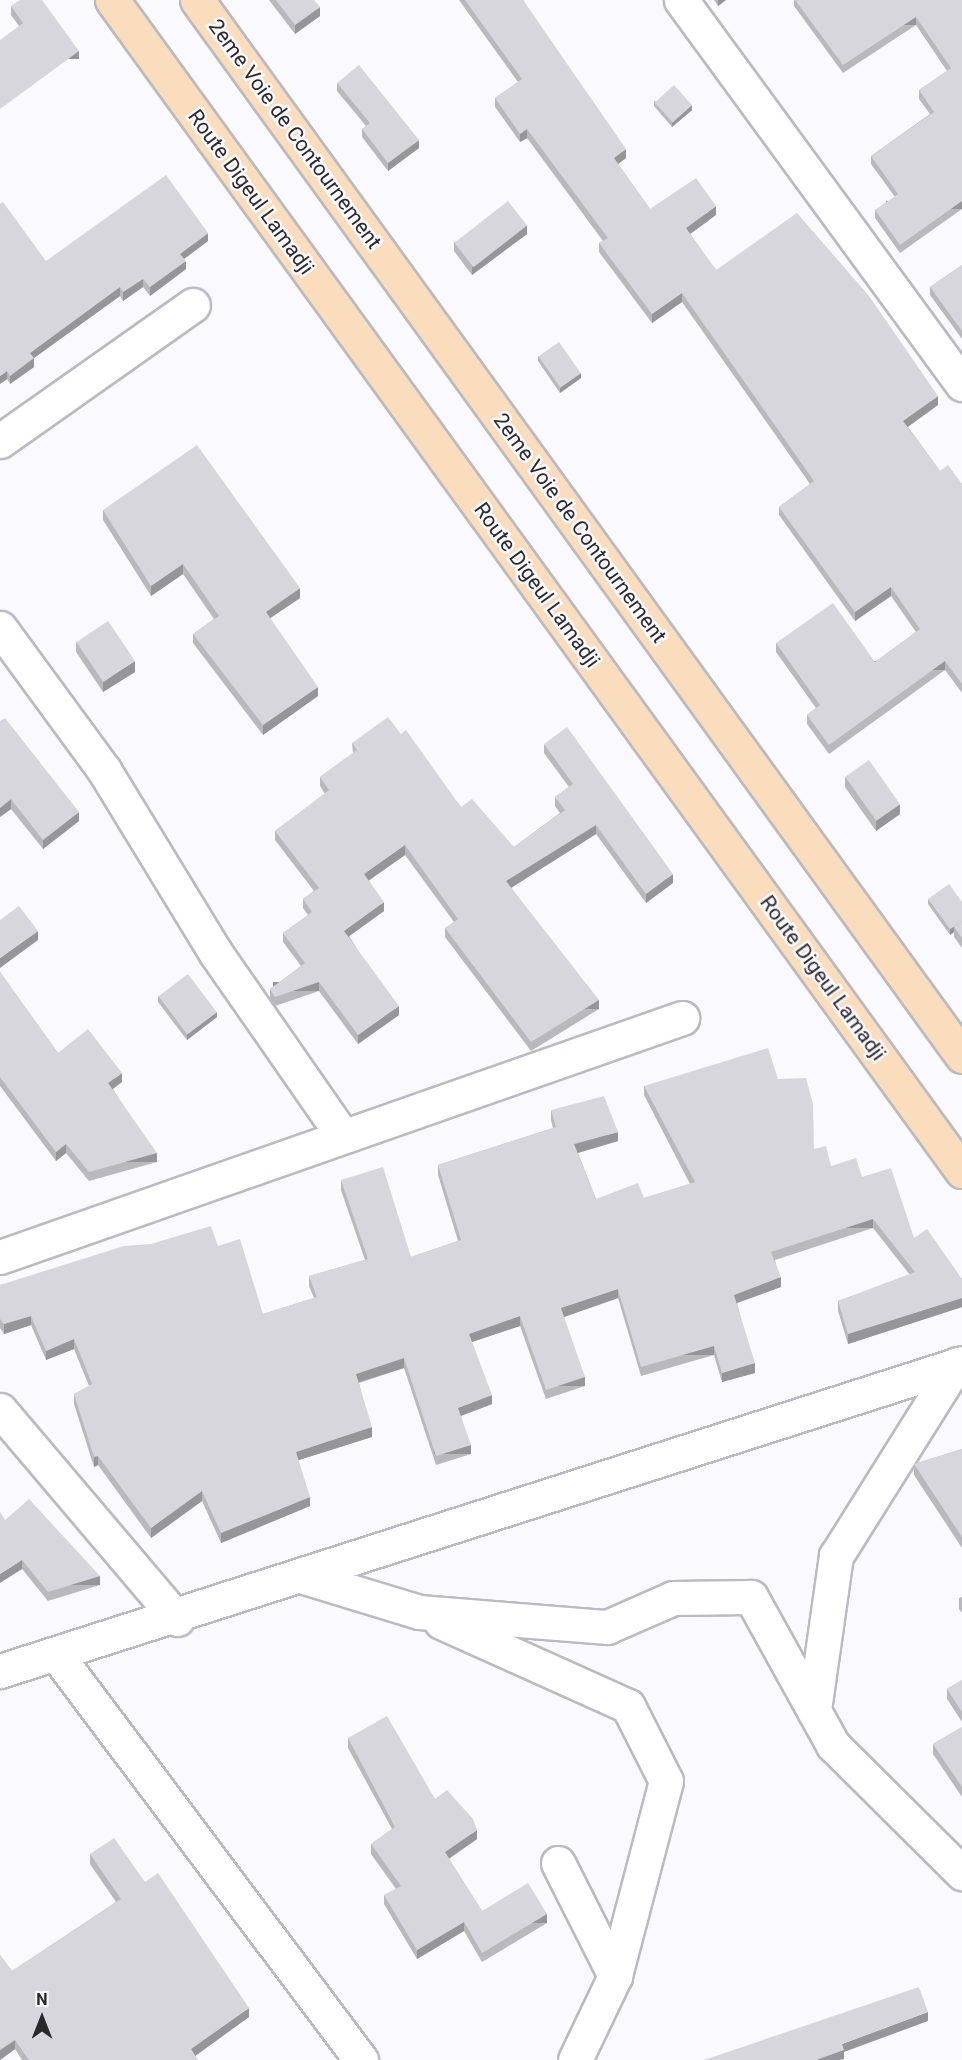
<!DOCTYPE html>
<style>
body{margin:0}
#map{position:relative;width:962px;height:2060px;overflow:hidden;background:#f9f9fe;font-family:Roboto,sans-serif}
div>[style]{position:absolute}
.roads{filter:drop-shadow(2px 0 #bbbac0) drop-shadow(-2px 0 #bbbac0) drop-shadow(0 2px #bbbac0) drop-shadow(0 -2px #bbbac0)}
.minor>*{height:33px;margin:-16.5px;padding:0 16.5px;transform-origin:16.5px;border-radius:16.5px;background:#fff}
.secondary>*{height:33px;margin:-16.5px;padding:0 16.5px;transform-origin:16.5px;border-radius:16.5px;background:#f9ddbc}
.wall>*{inset:0;background:#b8b8bd}
.shaded-wall>*{inset:0;background:#96969a;transform-origin:0 0}
.building>*{inset:0;background:#d6d6dc;transform-origin:0 0}
span{translate:-50% -50%;white-space:nowrap;text-align:center;line-height:1.15;-webkit-text-stroke:5px #f9f9fe;paint-order:stroke}
.street-label{font-size:21px;color:#29292b}
.north{position:absolute;left:12px;top:1988px;width:60px;height:60px;-webkit-text-stroke:4px #f9f9fe;paint-order:stroke;rotate:0deg;font-size:16px;font-weight:700;line-height:24px;text-align:center;color:#29292b}
.north::after{content:'';display:block;margin:auto;width:21px;height:27px;background:#29292b;clip-path:polygon(50% 0,100% 100%,50% 72%,0 100%)}
</style>
<div id="map">
<div class="roads">
<div class="minor">
<i style="left:681px;top:0;width:476px;rotate:53.8deg"></i>
<i style="left:0;top:441px;width:236px;rotate:-35.2deg"></i>
<i style="left:0;top:628px;width:176px;rotate:53.8deg"></i>
<i style="left:104px;top:770px;width:213px;rotate:58.6deg"></i>
<i style="left:215px;top:952px;width:223px;rotate:55.2deg"></i>
<i style="left:0;top:1257px;width:723px;rotate:-19.31deg"></i>
<i style="left:0;top:1410px;width:274px;rotate:49.7deg"></i>
<i style="left:304px;top:1577px;width:120px;rotate:16.9deg"></i>
<i style="left:419px;top:1612px;width:189px;rotate:4.6deg"></i>
<i style="left:607px;top:1627px;width:72px;rotate:-23.7deg"></i>
<i style="left:673px;top:1598px;width:78px;rotate:-0.7deg"></i>
<i style="left:751px;top:1597px;width:169px;rotate:61deg"></i>
<i style="left:833px;top:1745px;width:182px;rotate:44.8deg"></i>
<i style="left:441px;top:1622px;width:205px;rotate:24.2deg"></i>
<i style="left:628px;top:1706px;width:84px;rotate:63.1deg"></i>
<i style="left:666px;top:1781px;width:202px;rotate:104.7deg"></i>
<i style="left:56px;top:1654px;width:508px;rotate:53.08deg"></i>
<i style="left:0;top:1671px;width:1010px;rotate:-17.75deg"></i>
<i style="left:814px;top:1710px;width:156px;rotate:-81.9deg"></i>
<i style="left:836px;top:1556px;width:226px;rotate:-57.9deg"></i>
<i style="left:558px;top:1863px;width:127px;rotate:63.2deg"></i>
<i style="left:615px;top:1976px;width:93px;rotate:115.5deg"></i>
</div>
<div class="secondary">
<i style="left:112px;top:0;width:1447px;rotate:54.03deg"></i>
<i style="left:197px;top:0;width:1304px;rotate:54.08deg"></i>
</div>
</div>
<div class="wall">
<i style="clip-path:polygon(269px 0,314px 0,320px 16px,295px 34px)"></i>
<i style="clip-path:polygon(459px 0,523px 0,626px 158px,618px 164px,650px 209px,716px 215px,690px 234px,716px 270px,938px 405px,908px 427px,940px 471px,962px 484px,962px 693px,945px 670px,829px 754px,807px 724px,807px 715px,816px 708px,776px 652px,776px 643px,875px 662px,916px 632px,891px 596px,855px 621px,779px 515px,779px 507px,810px 484px,682px 302px,652px 323px,599px 252px,599px 243px,603px 241px,527px 138px,520px 142px,495px 107px,495px 98px,518px 82px)"></i>
<i style="clip-path:polygon(714px 0,726px 0,718px 6px)"></i>
<i style="clip-path:polygon(794px 0,962px 0,962px 209px,900px 253px,875px 218px,875px 210px,895px 197px,871px 164px,871px 156px,930px 114px,919px 99px,919px 90px,947px 71px,916px 25px,843px 73px,794px 6px)"></i>
<i style="clip-path:polygon(11px 6px,79px 59px,19px 26px,11px 15px)"></i>
<i style="clip-path:polygon(337px 83px,419px 148px,388px 171px,362px 137px,362px 129px,366px 126px,337px 91px)"></i>
<i style="clip-path:polygon(654px 101px,692px 110px,672px 127px,654px 106px)"></i>
<i style="clip-path:polygon(527px 234px,472px 275px,454px 251px,454px 242px)"></i>
<i style="clip-path:polygon(208px 241px,184px 259px,186px 269px,150px 296px,143px 287px,123px 301px,120px 296px,34px 358px,34px 367px,10px 384px,7px 379px,0 384px,46px 261px)"></i>
<i style="clip-path:polygon(962px 265px,962px 339px,930px 295px,930px 287px)"></i>
<i style="clip-path:polygon(538px 356px,581px 378px,560px 393px,538px 361px)"></i>
<i style="clip-path:polygon(103px 510px,300px 598px,270px 618px,318px 696px,263px 735px,193px 643px,193px 634px,214px 619px,183px 574px,151px 596px,103px 520px)"></i>
<i style="clip-path:polygon(76px 642px,135px 672px,103px 692px,76px 652px)"></i>
<i style="clip-path:polygon(0 721px,79px 821px,43px 849px,11px 809px,0 817px)"></i>
<i style="clip-path:polygon(401px 734px,461px 807px,514px 847px,560px 813px,555px 806px,555px 797px,569px 787px,544px 753px,544px 744px,673px 883px,646px 903px,596px 834px,511px 888px,599px 1009px,531px 1051px,445px 937px,445px 928px,454px 922px,405px 855px,369px 880px,384px 911px,349px 936px,399px 1015px,358px 1044px,319px 991px,275px 1006px,270px 998px,270px 989px,301px 966px,283px 942px,283px 933px,308px 915px,303px 908px,303px 899px,314px 891px,275px 840px,275px 831px,325px 794px,320px 786px,320px 777px,353px 753px,352px 743px)"></i>
<i style="clip-path:polygon(845px 777px,900px 814px,876px 831px,845px 787px)"></i>
<i style="clip-path:polygon(928px 899px,962px 902px,962px 948px,954px 937px,954px 932px,950px 935px,928px 904px)"></i>
<i style="clip-path:polygon(0 972px,58px 1053px,122px 1082px,113px 1089px,157px 1162px,89px 1181px,66px 1153px,56px 1161px,0 1086px)"></i>
<i style="clip-path:polygon(158px 996px,217px 1017px,187px 1040px,158px 1002px)"></i>
<i style="clip-path:polygon(778px 1079px,814px 1149px,831px 1166px,862px 1177px,914px 1238px,962px 1279px,962px 1307px,848px 1344px,838px 1311px,838px 1301px,910px 1275px,873px 1228px,775px 1260px,781px 1287px,737px 1303px,755px 1373px,722px 1382px,714px 1355px,641px 1376px,618px 1298px,564px 1317px,585px 1386px,546px 1399px,520px 1326px,472px 1342px,492px 1404px,461px 1416px,471px 1454px,436px 1465px,404px 1368px,359px 1383px,372px 1437px,298px 1460px,310px 1506px,221px 1543px,202px 1501px,151px 1538px,98px 1465px,94px 1467px,74px 1404px,74px 1394px,89px 1386px,74px 1349px,46px 1360px,31px 1325px,4px 1334px,0 1328px,0 1285px,218px 1246px,263px 1314px,314px 1298px,309px 1286px,309px 1276px,365px 1260px,341px 1190px,341px 1180px,411px 1257px,458px 1241px,438px 1175px,438px 1165px,553px 1128px,551px 1120px,551px 1110px,618px 1141px,578px 1153px,596px 1199px,644px 1198px,690px 1184px,644px 1095px,644px 1086px)"></i>
<i style="clip-path:polygon(962px 1449px,962px 1548px,914px 1475px,914px 1464px)"></i>
<i style="clip-path:polygon(5px 1520px,100px 1585px,48px 1601px,22px 1569px)"></i>
<i style="clip-path:polygon(962px 1597px,962px 1613px,959px 1609px,959px 1598px)"></i>
<i style="clip-path:polygon(962px 1680px,962px 1722px,947px 1699px,947px 1689px)"></i>
<i style="clip-path:polygon(962px 1727px,962px 1797px,933px 1754px,933px 1744px)"></i>
<i style="clip-path:polygon(348px 1738px,435px 1799px,477px 1839px,449px 1859px,482px 1911px,547px 1923px,482px 1962px,464px 1931px,417px 1959px,384px 1904px,384px 1895px,396px 1889px,371px 1854px,371px 1844px,392px 1829px,348px 1748px)"></i>
<i style="clip-path:polygon(90px 1854px,145px 1882px,249px 2017px,195px 2056px,198px 2060px,22px 2060px,15px 2049px,0 2060px,0 1955px,12px 1971px,116px 1902px,90px 1864px)"></i>
</div>
<div class="shaded-wall">
<i style="clip-path:polygon(718px 0,726px 0,718px 6px)"></i>
<i style="clip-path:polygon(320px 7px,320px 16px,295px 34px,295px 25px)"></i>
<i style="left:916px;top:17px;width:8px;height:87px;rotate:90deg"></i>
<i style="left:79px;top:51px;width:8px;height:98px;rotate:90deg"></i>
<i style="clip-path:polygon(692px 105px,692px 110px,672px 127px,672px 122px)"></i>
<i style="clip-path:polygon(527px 129px,527px 138px,520px 142px,520px 134px)"></i>
<i style="clip-path:polygon(419px 140px,419px 148px,388px 171px,388px 163px)"></i>
<i style="clip-path:polygon(626px 149px,626px 158px,614px 167px,614px 158px)"></i>
<i style="left:962px;top:201px;width:8px;height:76px;rotate:90deg"></i>
<i style="clip-path:polygon(716px 206px,716px 215px,686px 237px,686px 228px)"></i>
<i style="clip-path:polygon(527px 225px,527px 234px,472px 275px,472px 267px)"></i>
<i style="clip-path:polygon(208px 233px,208px 241px,180px 262px,180px 254px)"></i>
<i style="clip-path:polygon(186px 261px,186px 269px,150px 296px,150px 287px)"></i>
<i style="clip-path:polygon(143px 279px,143px 287px,123px 301px,123px 292px)"></i>
<i style="clip-path:polygon(120px 287px,120px 296px,34px 358px,34px 367px,10px 384px,10px 376px,30px 353px)"></i>
<i style="clip-path:polygon(682px 293px,682px 302px,652px 323px,652px 314px)"></i>
<i style="clip-path:polygon(7px 371px,7px 379px,0 384px,0 376px)"></i>
<i style="clip-path:polygon(581px 373px,581px 378px,560px 393px,560px 388px)"></i>
<i style="clip-path:polygon(938px 396px,938px 405px,903px 430px,903px 421px)"></i>
<i style="clip-path:polygon(183px 564px,183px 574px,151px 596px,151px 586px)"></i>
<i style="clip-path:polygon(891px 587px,891px 596px,855px 621px,855px 612px)"></i>
<i style="clip-path:polygon(300px 588px,300px 598px,266px 621px,266px 612px)"></i>
<i style="clip-path:polygon(135px 661px,135px 672px,103px 692px,103px 682px)"></i>
<i style="left:945px;top:661px;width:9px;height:143px;rotate:90deg"></i>
<i style="clip-path:polygon(318px 687px,318px 696px,263px 735px,263px 725px)"></i>
<i style="clip-path:polygon(11px 799px,11px 809px,0 817px,0 808px)"></i>
<i style="clip-path:polygon(900px 804px,900px 814px,876px 831px,876px 821px)"></i>
<i style="clip-path:polygon(79px 812px,79px 821px,43px 849px,43px 840px)"></i>
<i style="clip-path:polygon(596px 825px,596px 834px,506px 891px,506px 881px)"></i>
<i style="clip-path:polygon(405px 845px,405px 855px,364px 884px,364px 874px)"></i>
<i style="clip-path:polygon(673px 874px,673px 883px,646px 903px,646px 894px)"></i>
<i style="clip-path:polygon(384px 902px,384px 911px,344px 940px,344px 931px)"></i>
<i style="clip-path:polygon(954px 927px,954px 932px,950px 935px,950px 929px)"></i>
<i style="clip-path:polygon(38px 931px,38px 940px,0 968px,0 958px)"></i>
<i style="left:319px;top:982px;width:9px;height:46px;rotate:90deg"></i>
<i style="left:599px;top:1000px;width:9px;height:80px;rotate:90deg"></i>
<i style="clip-path:polygon(399px 1006px,399px 1015px,358px 1044px,358px 1035px)"></i>
<i style="clip-path:polygon(217px 1012px,217px 1017px,187px 1040px,187px 1034px)"></i>
<i style="clip-path:polygon(122px 1073px,122px 1082px,108px 1092px,108px 1083px)"></i>
<i style="clip-path:polygon(618px 1132px,618px 1141px,574px 1154px,574px 1144px)"></i>
<i style="clip-path:polygon(66px 1144px,66px 1153px,56px 1161px,56px 1152px)"></i>
<i style="left:157px;top:1153px;width:9px;height:71px;rotate:90deg"></i>
<i style="left:873px;top:1219px;width:9px;height:107px;rotate:90deg"></i>
<i style="clip-path:polygon(781px 1277px,781px 1287px,734px 1304px,734px 1295px)"></i>
<i style="clip-path:polygon(618px 1289px,618px 1298px,561px 1318px,561px 1308px)"></i>
<i style="clip-path:polygon(962px 1298px,962px 1307px,848px 1344px,848px 1334px)"></i>
<i style="clip-path:polygon(31px 1316px,31px 1325px,4px 1334px,4px 1324px)"></i>
<i style="clip-path:polygon(520px 1316px,520px 1326px,469px 1343px,469px 1334px)"></i>
<i style="clip-path:polygon(74px 1339px,74px 1349px,46px 1360px,46px 1351px)"></i>
<i style="left:714px;top:1346px;width:9px;height:76px;rotate:90deg"></i>
<i style="clip-path:polygon(404px 1358px,404px 1368px,356px 1383px,356px 1374px)"></i>
<i style="clip-path:polygon(755px 1363px,755px 1373px,722px 1382px,722px 1373px)"></i>
<i style="left:585px;top:1377px;width:9px;height:41px;rotate:90deg"></i>
<i style="clip-path:polygon(492px 1395px,492px 1404px,458px 1417px,458px 1408px)"></i>
<i style="clip-path:polygon(372px 1427px,372px 1437px,296px 1461px,296px 1452px)"></i>
<i style="left:471px;top:1445px;width:9px;height:37px;rotate:90deg"></i>
<i style="clip-path:polygon(98px 1456px,98px 1465px,94px 1467px,94px 1457px)"></i>
<i style="clip-path:polygon(202px 1491px,202px 1501px,151px 1538px,151px 1528px)"></i>
<i style="clip-path:polygon(310px 1497px,310px 1506px,221px 1543px,221px 1533px)"></i>
<i style="clip-path:polygon(22px 1560px,22px 1569px,0 1583px,0 1574px)"></i>
<i style="left:100px;top:1576px;width:9px;height:54px;rotate:90deg"></i>
<i style="clip-path:polygon(477px 1830px,477px 1839px,445px 1861px,445px 1852px)"></i>
<i style="left:547px;top:1914px;width:9px;height:76px;rotate:90deg"></i>
<i style="clip-path:polygon(464px 1922px,464px 1931px,417px 1959px,417px 1950px)"></i>
<i style="clip-path:polygon(249px 2008px,249px 2017px,191px 2059px,191px 2049px)"></i>
<i style="clip-path:polygon(928px 2012px,928px 2021px,844px 2052px,844px 2059px,840px 2060px,816px 2060px,842px 2044px)"></i>
<i style="clip-path:polygon(15px 2040px,15px 2049px,0 2060px,0 2050px)"></i>
</div>
<div class="building">
<i style="clip-path:polygon(20px 0,42px 0,79px 51px,0 109px,0 40px,23px 23px,11px 6px)"></i>
<i style="clip-path:polygon(276px 0,314px 0,320px 7px,295px 25px)"></i>
<i style="clip-path:polygon(465px 0,523px 0,626px 149px,614px 158px,650px 209px,696px 178px,716px 206px,686px 228px,716px 270px,797px 213px,869px 296px,938px 396px,903px 421px,940px 471px,948px 465px,962px 484px,962px 684px,945px 661px,829px 745px,807px 715px,820px 705px,776px 643px,833px 603px,875px 662px,920px 629px,891px 587px,855px 612px,779px 507px,814px 481px,682px 293px,652px 314px,599px 243px,608px 238px,527px 129px,520px 134px,495px 98px,522px 79px)"></i>
<i style="clip-path:polygon(795px 0,962px 0,962px 201px,900px 245px,875px 210px,898px 194px,871px 156px,934px 112px,919px 90px,951px 68px,916px 17px,843px 65px)"></i>
<i style="clip-path:polygon(359px 65px,419px 140px,388px 163px,362px 129px,370px 123px,337px 83px)"></i>
<i style="left:674px;top:85px;width:27px;height:26px;rotate:48deg"></i>
<i style="clip-path:polygon(166px 175px,208px 233px,180px 254px,186px 261px,150px 287px,143px 279px,123px 292px,120px 287px,30px 353px,34px 358px,10px 376px,7px 371px,0 376px,0 204px,3px 202px,46px 261px)"></i>
<i style="left:508px;top:201px;width:31px;height:68px;rotate:52deg"></i>
<i style="clip-path:polygon(962px 265px,962px 331px,930px 287px)"></i>
<i style="left:559px;top:342px;width:38px;height:25px;rotate:55deg"></i>
<i style="clip-path:polygon(197px 445px,300px 588px,266px 612px,318px 687px,263px 725px,193px 634px,219px 616px,183px 564px,151px 586px,103px 510px)"></i>
<i style="left:108px;top:621px;width:48px;height:38px;rotate:56deg"></i>
<i style="clip-path:polygon(388px 717px,401px 734px,406px 730px,461px 807px,472px 799px,514px 847px,565px 810px,555px 797px,573px 784px,544px 744px,567px 727px,673px 874px,646px 894px,596px 825px,506px 881px,599px 1000px,531px 1042px,445px 928px,458px 919px,405px 845px,364px 874px,384px 902px,344px 931px,399px 1006px,358px 1035px,319px 982px,275px 997px,270px 989px,305px 963px,283px 933px,312px 912px,303px 899px,319px 888px,275px 831px,329px 790px,320px 777px,357px 750px,352px 743px)"></i>
<i style="clip-path:polygon(5px 718px,79px 812px,43px 840px,11px 799px,0 808px,0 721px)"></i>
<i style="left:869px;top:760px;width:54px;height:29px;rotate:55deg"></i>
<i style="clip-path:polygon(949px 884px,962px 902px,962px 921px,950px 929px,928px 899px)"></i>
<i style="clip-path:polygon(19px 906px,38px 931px,0 958px,0 920px)"></i>
<i style="clip-path:polygon(962px 921px,962px 938px,954px 927px)"></i>
<i style="clip-path:polygon(0 972px,58px 1053px,88px 1029px,122px 1073px,108px 1083px,157px 1153px,89px 1172px,66px 1144px,56px 1152px,0 1077px)"></i>
<i style="left:188px;top:974px;width:48px;height:37px;rotate:53deg"></i>
<i style="clip-path:polygon(768px 1048px,778px 1079px,806px 1078px,813px 1104px,814px 1149px,826px 1146px,831px 1166px,856px 1158px,862px 1177px,891px 1168px,914px 1238px,927px 1229px,962px 1279px,962px 1298px,848px 1334px,838px 1301px,915px 1272px,873px 1219px,771px 1252px,781px 1277px,734px 1295px,755px 1363px,722px 1373px,714px 1346px,641px 1367px,618px 1289px,561px 1308px,585px 1377px,546px 1390px,520px 1316px,469px 1334px,492px 1395px,458px 1408px,471px 1445px,436px 1456px,404px 1358px,356px 1374px,372px 1427px,296px 1452px,310px 1497px,221px 1533px,202px 1491px,151px 1528px,98px 1456px,94px 1457px,74px 1394px,92px 1384px,74px 1339px,46px 1351px,31px 1316px,4px 1324px,0 1319px,0 1285px,124px 1246px,151px 1244px,211px 1226px,218px 1246px,240px 1239px,263px 1314px,317px 1297px,309px 1276px,368px 1259px,341px 1180px,383px 1167px,411px 1257px,461px 1240px,438px 1165px,556px 1127px,551px 1110px,604px 1096px,618px 1132px,574px 1144px,596px 1199px,638px 1183px,644px 1198px,695px 1182px,644px 1086px)"></i>
<i style="clip-path:polygon(962px 1449px,962px 1537px,914px 1464px)"></i>
<i style="clip-path:polygon(29px 1499px,100px 1576px,48px 1592px,22px 1560px,0 1574px,0 1512px,5px 1520px)"></i>
<i style="clip-path:polygon(962px 1680px,962px 1712px,947px 1689px)"></i>
<i style="clip-path:polygon(387px 1716px,435px 1799px,447px 1790px,473px 1819px,477px 1830px,445px 1852px,482px 1911px,528px 1883px,547px 1914px,482px 1953px,464px 1922px,481px 1912px,417px 1950px,384px 1895px,401px 1886px,371px 1844px,395px 1827px,348px 1738px)"></i>
<i style="clip-path:polygon(962px 1727px,962px 1787px,933px 1744px)"></i>
<i style="clip-path:polygon(114px 1838px,145px 1882px,158px 1873px,249px 2008px,191px 2049px,198px 2060px,29px 2060px,15px 2040px,0 2050px,0 1955px,12px 1971px,121px 1899px,90px 1854px)"></i>
<i style="clip-path:polygon(919px 1987px,928px 2012px,842px 2044px,844px 2050px,816px 2060px,704px 2060px)"></i>
</div>
<div class="street-label">
<span style="left:295px;top:134px;rotate:54deg">2eme Voie de Contournement</span>
<span style="left:251px;top:192px;rotate:54deg">Route Digeul Lamadji</span>
<span style="left:580px;top:528px;rotate:54deg">2eme Voie de Contournement</span>
<span style="left:537px;top:585px;rotate:54deg">Route Digeul Lamadji</span>
<span style="left:823px;top:978px;rotate:54deg">Route Digeul Lamadji</span>
</div>
<div class="north">N</div>
</div>
